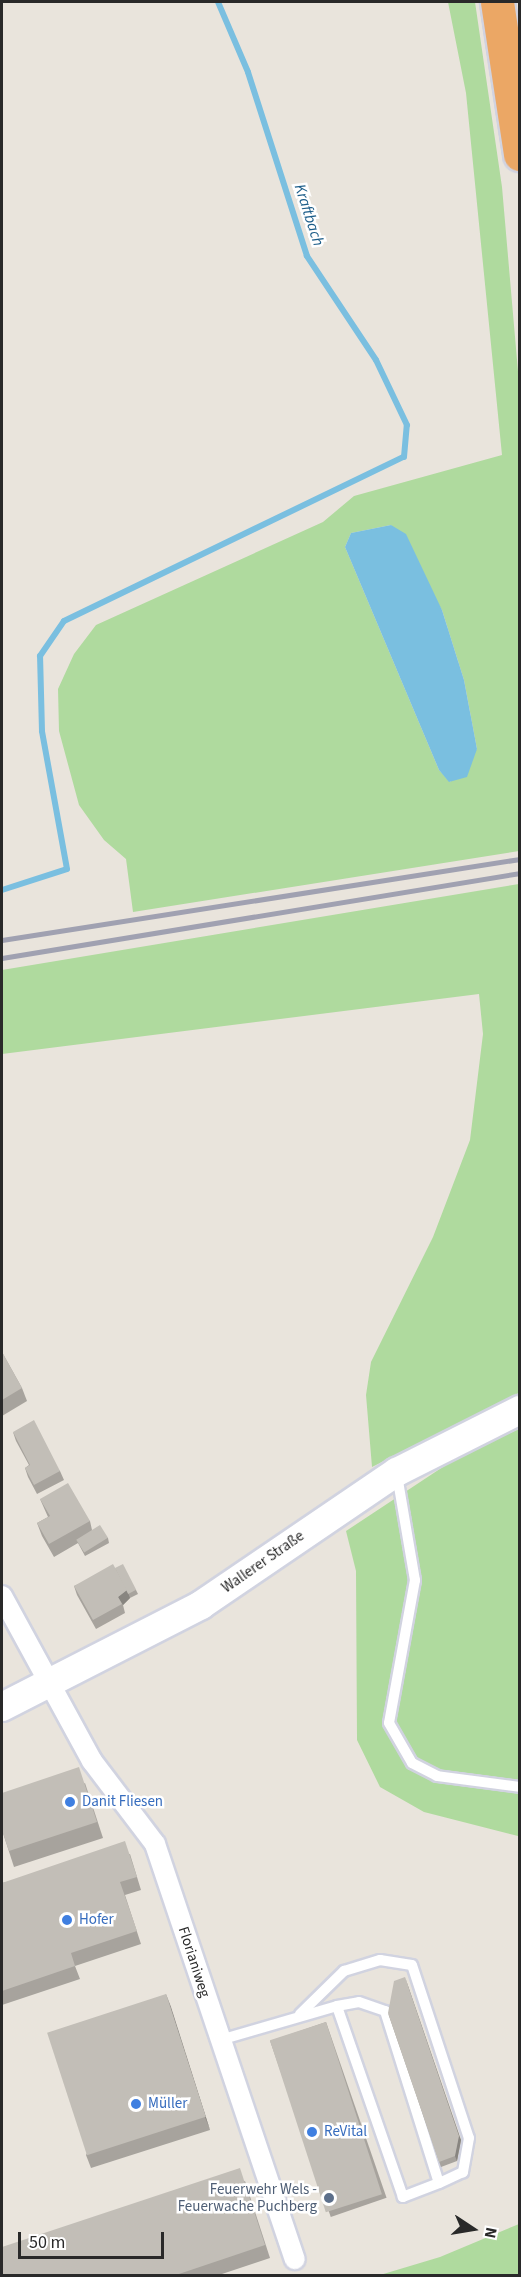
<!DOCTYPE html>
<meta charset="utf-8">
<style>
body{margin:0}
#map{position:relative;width:521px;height:2277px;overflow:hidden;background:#e9e4dc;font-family:"Source Sans 3",sans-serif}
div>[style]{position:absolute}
.green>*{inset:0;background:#afda9e}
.water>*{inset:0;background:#7abfe0}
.stream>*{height:6px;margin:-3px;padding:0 3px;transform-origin:3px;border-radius:3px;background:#7abfe0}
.roads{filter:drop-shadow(2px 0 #d1d3e0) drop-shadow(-2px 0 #d1d3e0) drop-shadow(0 2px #d1d3e0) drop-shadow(0 -2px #d1d3e0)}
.lane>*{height:10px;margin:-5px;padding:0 5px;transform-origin:5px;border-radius:5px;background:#fff}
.street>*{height:20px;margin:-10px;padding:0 10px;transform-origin:10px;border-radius:10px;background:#fff}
.secondary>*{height:28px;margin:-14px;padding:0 14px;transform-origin:14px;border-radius:14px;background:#fff}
.highway>*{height:33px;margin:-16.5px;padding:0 16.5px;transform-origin:16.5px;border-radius:16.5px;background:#eba765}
.rail>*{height:4.5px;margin:-2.25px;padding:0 2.25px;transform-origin:2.25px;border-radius:2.25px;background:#a0a1b1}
.wall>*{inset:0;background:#a7a39d;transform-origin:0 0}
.shaded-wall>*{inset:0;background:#888580}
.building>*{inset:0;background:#c2beb7;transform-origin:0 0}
.dots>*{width:16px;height:16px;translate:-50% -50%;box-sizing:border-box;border:3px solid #fff;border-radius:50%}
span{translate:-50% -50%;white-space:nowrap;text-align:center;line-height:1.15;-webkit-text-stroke:5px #fff;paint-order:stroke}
.street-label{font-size:15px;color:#292929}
.shop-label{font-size:15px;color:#366cbe}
.left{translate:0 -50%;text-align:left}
.service-label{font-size:15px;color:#4e5e75}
.right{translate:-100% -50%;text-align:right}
.water-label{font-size:16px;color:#1c5d89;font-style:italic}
.frame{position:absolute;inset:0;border:3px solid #292929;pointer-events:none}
.north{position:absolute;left:443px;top:2199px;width:60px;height:60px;-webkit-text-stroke:4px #fff;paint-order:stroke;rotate:102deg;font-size:16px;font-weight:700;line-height:24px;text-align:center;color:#292929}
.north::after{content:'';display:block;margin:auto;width:21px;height:27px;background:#292929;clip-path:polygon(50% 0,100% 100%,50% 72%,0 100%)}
.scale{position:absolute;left:18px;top:2232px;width:146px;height:27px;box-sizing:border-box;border:3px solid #292929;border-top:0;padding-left:8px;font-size:18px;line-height:21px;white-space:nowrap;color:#292929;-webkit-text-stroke:4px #fff;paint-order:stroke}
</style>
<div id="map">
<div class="green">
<i style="clip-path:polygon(evenodd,448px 2px,475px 2px,502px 187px,519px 383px,519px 851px,133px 912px,126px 859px,104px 840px,79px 805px,59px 731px,58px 689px,74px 654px,96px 625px,323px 522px,354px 496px,502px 455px,466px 93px,448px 2px,391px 525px,442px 610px,464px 680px,477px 749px,450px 782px,439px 770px,345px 547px,351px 533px,391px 525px)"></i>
<i style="clip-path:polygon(519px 884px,519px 1393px,372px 1467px,366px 1395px,371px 1362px,433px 1237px,470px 1140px,483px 1034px,479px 994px,2px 1054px,2px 970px)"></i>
<i style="clip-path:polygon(519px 1429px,520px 1826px,518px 1836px,424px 1812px,380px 1787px,357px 1740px,356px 1571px,346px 1531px,461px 1455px)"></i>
<i style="clip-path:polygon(519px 2224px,519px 2275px,380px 2275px,440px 2257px)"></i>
</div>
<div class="water">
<i style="clip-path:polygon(391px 525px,406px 534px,442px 610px,464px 680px,477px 749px,467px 777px,449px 782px,439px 770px,345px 547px,351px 533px)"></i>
</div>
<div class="stream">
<i style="left:2px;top:890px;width:68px;rotate:-17.9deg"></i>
<i style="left:67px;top:869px;width:140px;rotate:-100.3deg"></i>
<i style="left:42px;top:731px;width:75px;rotate:-91.5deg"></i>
<i style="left:40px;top:656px;width:42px;rotate:-55.6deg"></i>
<i style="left:64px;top:621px;width:377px;rotate:-25.8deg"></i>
<i style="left:404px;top:457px;width:32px;rotate:-85deg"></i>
<i style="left:407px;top:425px;width:72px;rotate:-115.5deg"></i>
<i style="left:376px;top:360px;width:125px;rotate:-123.6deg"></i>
<i style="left:307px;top:256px;width:193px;rotate:-107.8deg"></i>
<i style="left:248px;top:72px;width:76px;rotate:-113.2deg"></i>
</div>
<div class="roads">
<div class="lane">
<i style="left:397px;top:1475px;width:107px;rotate:80.3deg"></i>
<i style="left:415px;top:1580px;width:145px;rotate:100.3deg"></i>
<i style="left:389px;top:1723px;width:46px;rotate:60.1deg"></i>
<i style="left:412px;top:1763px;width:28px;rotate:27deg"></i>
<i style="left:437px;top:1776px;width:84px;rotate:7.5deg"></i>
<i style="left:300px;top:2014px;width:62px;rotate:-44.3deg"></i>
<i style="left:344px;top:1971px;width:38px;rotate:-17deg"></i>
<i style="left:380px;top:1960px;width:32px;rotate:9deg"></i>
<i style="left:412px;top:1965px;width:182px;rotate:71.8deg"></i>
<i style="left:469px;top:2138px;width:35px;rotate:100deg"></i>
<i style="left:463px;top:2172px;width:26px;rotate:155deg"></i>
<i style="left:220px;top:2040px;width:122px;rotate:-16.2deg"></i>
<i style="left:337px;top:2006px;width:22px;rotate:-10deg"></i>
<i style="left:359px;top:2002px;width:28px;rotate:19deg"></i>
<i style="left:385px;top:2011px;width:180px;rotate:72.6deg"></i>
<i style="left:439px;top:2183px;width:39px;rotate:159deg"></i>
<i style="left:403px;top:2197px;width:202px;rotate:-109.1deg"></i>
</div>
<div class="street">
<i style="left:2px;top:1596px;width:188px;rotate:61.4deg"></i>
<i style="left:92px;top:1761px;width:104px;rotate:52.8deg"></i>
<i style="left:155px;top:1844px;width:438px;rotate:71.4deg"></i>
</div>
<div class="secondary">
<i style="left:2px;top:1707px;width:224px;rotate:-27.1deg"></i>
<i style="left:201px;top:1605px;width:237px;rotate:-34.2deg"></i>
<i style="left:397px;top:1472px;width:138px;rotate:-26.8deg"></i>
</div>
<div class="highway">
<i style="left:497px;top:2px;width:154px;rotate:81.4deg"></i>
</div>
</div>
<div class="rail">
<i style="left:2px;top:940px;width:524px;rotate:-8.89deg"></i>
<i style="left:2px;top:958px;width:525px;rotate:-9.32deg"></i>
</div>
<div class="wall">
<i style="clip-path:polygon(2px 1352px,22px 1388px,27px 1401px,2px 1416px)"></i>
<i style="clip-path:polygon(13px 1432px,60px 1471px,64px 1480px,37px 1494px,28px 1477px,25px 1468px,29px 1465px,16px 1441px)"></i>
<i style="clip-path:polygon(40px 1499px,90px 1521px,92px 1530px,108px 1538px,109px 1543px,85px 1556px,78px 1543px,54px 1557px,42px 1536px,37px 1523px,48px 1517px)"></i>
<i style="clip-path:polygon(115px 1568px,136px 1590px,138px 1594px,130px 1598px,123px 1605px,125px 1613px,96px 1629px,77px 1595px,74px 1586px)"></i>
<i style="clip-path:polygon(85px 1783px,103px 1838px,14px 1867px,2px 1830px)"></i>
<i style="clip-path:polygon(130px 1854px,141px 1890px,125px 1895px,141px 1944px,75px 1966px,80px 1979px,2px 2005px,2px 1883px)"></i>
<i style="clip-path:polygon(166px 1994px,210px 2130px,91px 2168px,86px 2155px)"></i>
<i style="clip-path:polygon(388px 2013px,461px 2140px,457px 2161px,441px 2167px)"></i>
<i style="left:326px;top:2022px;width:186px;height:59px;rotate:71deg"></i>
<i style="clip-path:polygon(245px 2181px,270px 2258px,216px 2276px,2px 2276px)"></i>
</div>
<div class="shaded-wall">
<i style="clip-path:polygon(127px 1590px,130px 1598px,123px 1605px,118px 1597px)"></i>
<i style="clip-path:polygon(405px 1977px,461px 2140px,457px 2161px,455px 2156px)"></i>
<i style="clip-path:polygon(166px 1994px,171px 2007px,210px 2130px,205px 2117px)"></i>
</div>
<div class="building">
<i style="clip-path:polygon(2px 1352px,22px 1388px,2px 1400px)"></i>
<i style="clip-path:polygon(34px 1420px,60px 1471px,34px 1485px,25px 1468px,30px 1465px,13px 1432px)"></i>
<i style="clip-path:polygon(68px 1483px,90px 1521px,49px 1544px,37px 1523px,50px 1516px,40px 1499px)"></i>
<i style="left:100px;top:1525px;width:15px;height:28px;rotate:58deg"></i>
<i style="clip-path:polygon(113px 1564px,127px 1590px,118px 1597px,122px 1604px,93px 1620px,74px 1586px)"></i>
<i style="left:123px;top:1564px;width:29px;height:9px;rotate:63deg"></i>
<i style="clip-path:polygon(79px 1767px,97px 1822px,9px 1851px,2px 1830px,2px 1793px)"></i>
<i style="clip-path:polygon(125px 1841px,137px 1877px,120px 1882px,137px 1931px,71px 1953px,75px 1966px,2px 1991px,2px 1883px)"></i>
<i style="clip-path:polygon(405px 1977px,459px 2136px,455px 2156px,439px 2162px,388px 2013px,394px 1981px)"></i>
<i style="left:166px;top:1994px;width:129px;height:125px;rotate:72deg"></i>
<i style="left:326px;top:2022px;width:181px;height:59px;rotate:72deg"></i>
<i style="clip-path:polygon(240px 2168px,265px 2245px,173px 2276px,2px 2276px,2px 2247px)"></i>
</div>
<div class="dots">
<i style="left:70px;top:1802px;background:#3f7fe0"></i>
<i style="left:67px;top:1920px;background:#3f7fe0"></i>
<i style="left:136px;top:2104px;background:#3f7fe0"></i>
<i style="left:312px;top:2132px;background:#3f7fe0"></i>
<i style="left:329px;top:2198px;background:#5c6f8a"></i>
</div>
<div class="street-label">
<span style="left:263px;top:1562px;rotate:-35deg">Wallerer Straße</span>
<span style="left:194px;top:1962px;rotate:72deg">Florianiweg</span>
</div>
<div class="shop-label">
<span class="left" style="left:82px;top:1802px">Danit Fliesen</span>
<span class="left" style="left:79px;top:1920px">Hofer</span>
<span class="left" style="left:148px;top:2104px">Müller</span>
<span class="left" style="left:324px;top:2132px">ReVital</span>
</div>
<div class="service-label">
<span class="right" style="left:317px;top:2198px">Feuerwehr Wels -<br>Feuerwache Puchberg</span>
</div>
<div class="water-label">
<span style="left:309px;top:215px;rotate:72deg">Kraftbach</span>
</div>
<div class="frame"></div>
<div class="north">N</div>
<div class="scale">50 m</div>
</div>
